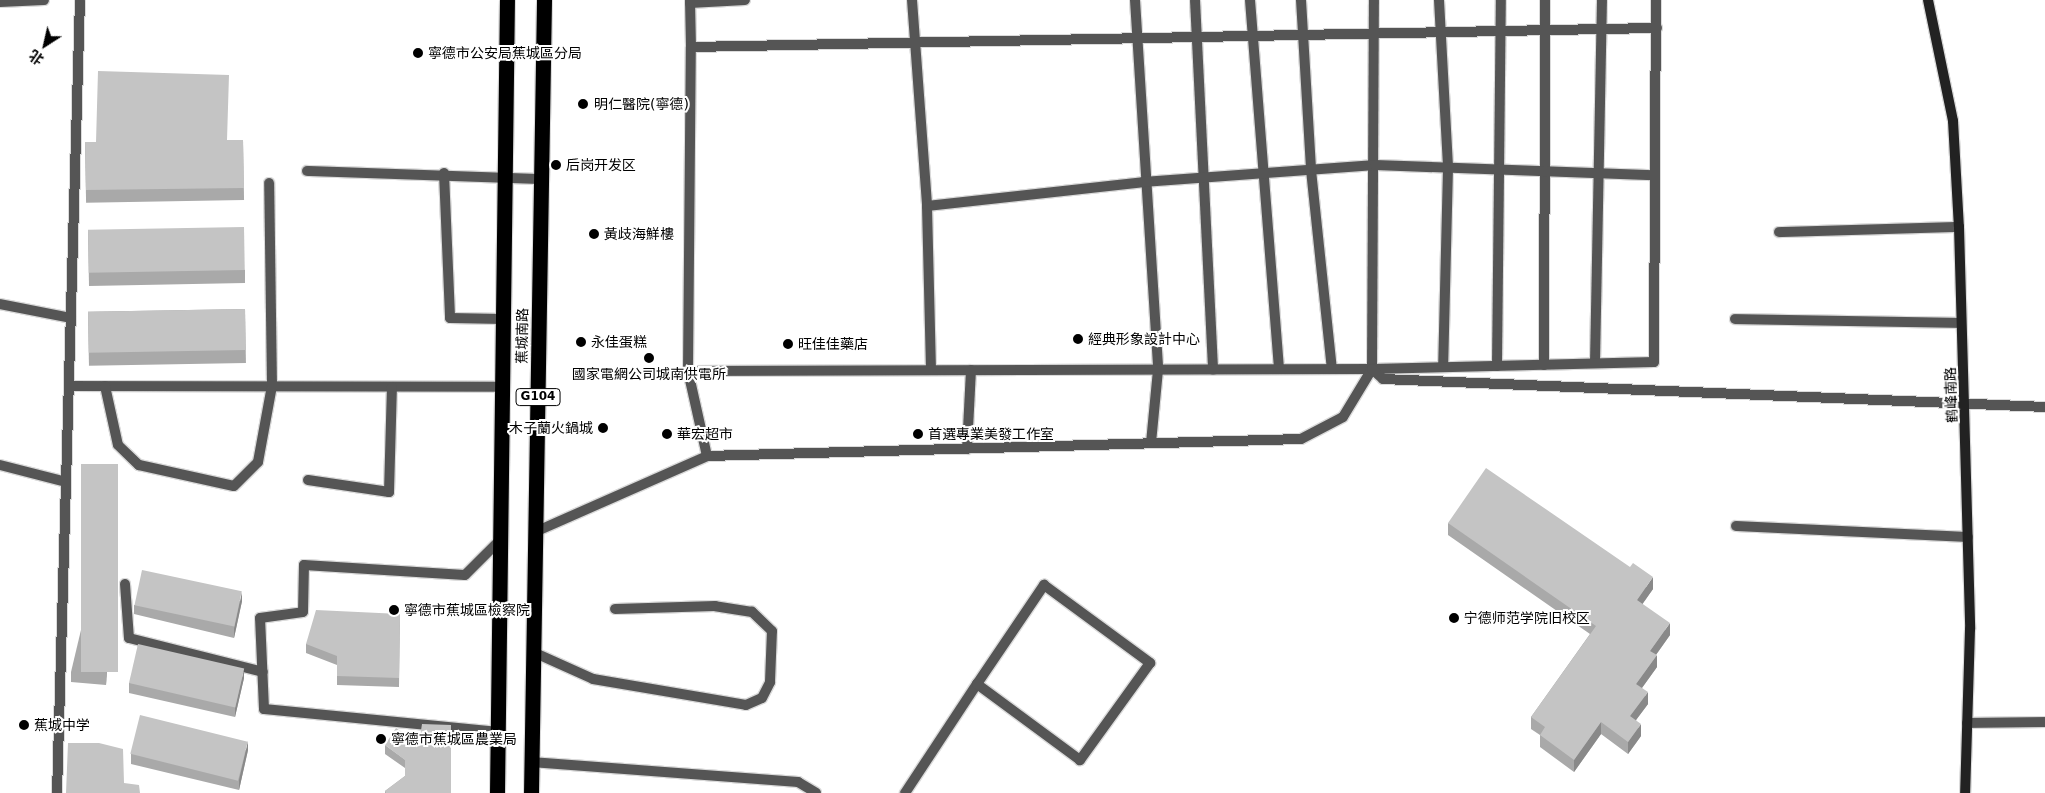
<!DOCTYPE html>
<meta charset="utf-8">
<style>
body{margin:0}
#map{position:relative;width:2045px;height:793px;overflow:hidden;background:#fff;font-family:"DejaVu Sans","Noto Sans SC",sans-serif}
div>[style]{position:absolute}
.roads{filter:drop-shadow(1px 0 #dbdbdb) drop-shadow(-1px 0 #dbdbdb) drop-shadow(0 1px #dbdbdb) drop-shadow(0 -1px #dbdbdb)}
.street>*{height:10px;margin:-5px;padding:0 5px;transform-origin:5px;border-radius:5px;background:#555}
.secondary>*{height:10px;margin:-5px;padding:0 5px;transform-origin:5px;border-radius:5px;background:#222}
.highway>*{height:15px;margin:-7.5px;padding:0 7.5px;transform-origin:7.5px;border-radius:7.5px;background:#000}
.wall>*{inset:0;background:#a9a9a9;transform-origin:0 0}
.shaded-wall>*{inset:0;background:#898989}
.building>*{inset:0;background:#c4c4c4;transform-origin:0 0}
.dots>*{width:14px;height:14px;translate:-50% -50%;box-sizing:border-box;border:2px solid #fff;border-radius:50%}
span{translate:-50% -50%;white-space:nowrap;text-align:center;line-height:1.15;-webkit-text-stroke:4px #fff;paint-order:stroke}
.shield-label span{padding:1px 4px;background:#fff;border:1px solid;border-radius:4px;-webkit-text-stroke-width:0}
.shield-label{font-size:12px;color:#000;font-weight:700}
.poi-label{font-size:14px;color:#000}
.left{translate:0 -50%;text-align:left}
.right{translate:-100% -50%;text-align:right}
.street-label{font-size:14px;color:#000}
.north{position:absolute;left:20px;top:20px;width:50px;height:50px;-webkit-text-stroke:4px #fff;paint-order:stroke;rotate:215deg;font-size:14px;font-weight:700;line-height:20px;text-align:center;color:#000}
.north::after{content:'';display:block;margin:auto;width:18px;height:22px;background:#000;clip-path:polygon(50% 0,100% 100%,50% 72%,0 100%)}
</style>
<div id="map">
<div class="roads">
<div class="street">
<i style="left:690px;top:0;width:47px;rotate:88.8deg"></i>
<i style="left:912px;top:0;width:207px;rotate:85.8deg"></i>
<i style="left:1135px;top:0;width:371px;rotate:86.4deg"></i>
<i style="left:1158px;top:370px;width:73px;rotate:95.5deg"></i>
<i style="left:1195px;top:0;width:370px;rotate:87.2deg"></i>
<i style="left:1250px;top:0;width:370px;rotate:85.5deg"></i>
<i style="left:1301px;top:0;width:170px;rotate:86.6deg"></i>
<i style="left:1311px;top:170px;width:200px;rotate:84deg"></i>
<i style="left:1439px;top:0;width:168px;rotate:86.9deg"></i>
<i style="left:1448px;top:168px;width:199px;rotate:91.4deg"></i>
<i style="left:0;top:2px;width:44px;rotate:-2.6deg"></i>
<i style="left:690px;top:3px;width:55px;rotate:-3.1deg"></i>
<i style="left:307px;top:171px;width:234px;rotate:2deg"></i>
<i style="left:444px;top:173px;width:145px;rotate:87.6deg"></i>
<i style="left:450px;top:318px;width:53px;rotate:1.1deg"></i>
<i style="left:1779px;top:232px;width:180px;rotate:-1.6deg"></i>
<i style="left:0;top:304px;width:72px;rotate:11.2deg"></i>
<i style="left:1735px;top:319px;width:225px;rotate:1deg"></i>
<i style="left:1595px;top:363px;width:363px;rotate:-88.9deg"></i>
<i style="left:1544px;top:365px;width:365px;rotate:-89.8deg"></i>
<i style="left:1497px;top:366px;width:366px;rotate:-89.4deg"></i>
<i style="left:1372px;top:369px;width:369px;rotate:-89.7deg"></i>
<i style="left:931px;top:370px;width:164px;rotate:-91.4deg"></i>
<i style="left:927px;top:206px;width:217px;rotate:-6.3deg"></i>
<i style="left:1143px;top:182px;width:233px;rotate:-4.2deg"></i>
<i style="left:1375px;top:165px;width:279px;rotate:2.1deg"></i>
<i style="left:688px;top:371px;width:324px;rotate:-89.5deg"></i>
<i style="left:691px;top:47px;width:966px;rotate:-1.13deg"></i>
<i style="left:69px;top:386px;width:434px;rotate:0.1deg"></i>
<i style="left:105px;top:386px;width:60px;rotate:77.6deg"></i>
<i style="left:118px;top:445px;width:29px;rotate:44deg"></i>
<i style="left:139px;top:465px;width:97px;rotate:12.5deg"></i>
<i style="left:234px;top:486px;width:34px;rotate:-45deg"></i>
<i style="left:258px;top:462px;width:77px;rotate:-79.6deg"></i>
<i style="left:272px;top:386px;width:203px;rotate:-90.8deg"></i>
<i style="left:967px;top:449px;width:79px;rotate:-87.1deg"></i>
<i style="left:707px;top:456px;width:87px;rotate:-102.6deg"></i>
<i style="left:688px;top:371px;width:684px;rotate:-0.17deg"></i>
<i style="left:1372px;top:369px;width:282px;rotate:-1.4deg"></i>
<i style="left:1654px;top:362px;width:362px;rotate:-89.7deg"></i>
<i style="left:0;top:465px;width:68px;rotate:14.4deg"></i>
<i style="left:308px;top:480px;width:82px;rotate:8.4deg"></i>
<i style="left:389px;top:492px;width:105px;rotate:-88.4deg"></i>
<i style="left:1736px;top:526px;width:232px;rotate:2.7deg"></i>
<i style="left:535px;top:532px;width:188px;rotate:-23.8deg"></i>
<i style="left:707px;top:456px;width:594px;rotate:-1.64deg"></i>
<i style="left:1301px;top:439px;width:47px;rotate:-27.6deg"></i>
<i style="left:1343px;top:417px;width:56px;rotate:-58.9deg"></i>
<i style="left:1372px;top:369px;width:15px;rotate:42deg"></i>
<i style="left:1383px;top:379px;width:663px;rotate:2.42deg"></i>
<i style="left:125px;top:584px;width:54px;rotate:85.8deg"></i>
<i style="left:129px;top:638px;width:138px;rotate:14.2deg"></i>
<i style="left:533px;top:652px;width:66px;rotate:24.2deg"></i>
<i style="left:593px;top:679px;width:155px;rotate:9.6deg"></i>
<i style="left:746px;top:705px;width:17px;rotate:-24deg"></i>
<i style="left:762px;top:698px;width:18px;rotate:-63deg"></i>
<i style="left:770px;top:682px;width:51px;rotate:-87.8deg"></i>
<i style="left:772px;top:631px;width:28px;rotate:-136deg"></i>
<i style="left:752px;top:612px;width:37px;rotate:-171deg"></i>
<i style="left:715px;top:606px;width:100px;rotate:178.3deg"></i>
<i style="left:1967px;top:723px;width:78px;rotate:-0.7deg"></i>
<i style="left:499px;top:732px;width:236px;rotate:-174.4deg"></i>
<i style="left:264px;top:709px;width:91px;rotate:-92.5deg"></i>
<i style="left:260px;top:618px;width:43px;rotate:-7.9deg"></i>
<i style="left:303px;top:612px;width:47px;rotate:-88.8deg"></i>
<i style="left:304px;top:565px;width:161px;rotate:3.6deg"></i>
<i style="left:465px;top:575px;width:51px;rotate:-45deg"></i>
<i style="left:531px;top:762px;width:268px;rotate:4.3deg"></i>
<i style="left:798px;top:782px;width:21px;rotate:31deg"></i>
<i style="left:57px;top:793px;width:793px;rotate:-88.34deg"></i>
<i style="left:905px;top:793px;width:131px;rotate:-56.6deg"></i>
<i style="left:977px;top:684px;width:120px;rotate:-55.9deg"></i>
<i style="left:1044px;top:585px;width:132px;rotate:36.3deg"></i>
<i style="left:1150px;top:663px;width:120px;rotate:125.8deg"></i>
<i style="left:1080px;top:760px;width:128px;rotate:-143.6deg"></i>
</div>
<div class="secondary">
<i style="left:1928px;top:0;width:124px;rotate:78.3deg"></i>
<i style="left:1953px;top:121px;width:106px;rotate:86.8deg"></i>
<i style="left:1959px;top:227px;width:402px;rotate:88.4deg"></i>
<i style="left:1970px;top:629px;width:164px;rotate:91.7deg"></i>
</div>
<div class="highway">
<i style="left:497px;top:793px;width:793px;rotate:-89.28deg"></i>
<i style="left:531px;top:793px;width:793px;rotate:-89.06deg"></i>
</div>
</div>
<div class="wall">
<i style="left:243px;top:140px;width:60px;height:158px;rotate:89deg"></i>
<i style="clip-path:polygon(88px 230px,245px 270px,245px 283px,89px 286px)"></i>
<i style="left:245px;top:309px;width:54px;height:157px;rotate:89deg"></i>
<i style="clip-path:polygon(118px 474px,106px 685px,71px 682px,71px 672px)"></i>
<i style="clip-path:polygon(1448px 523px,1653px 589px,1642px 604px,1670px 635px,1656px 655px,1657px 667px,1642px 688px,1648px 704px,1636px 720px,1641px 736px,1628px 754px,1601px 734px,1574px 772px,1540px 747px,1540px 735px,1531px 729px,1531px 717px,1590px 634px,1448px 535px)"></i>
<i style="clip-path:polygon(242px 601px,234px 638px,134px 614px,134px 605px)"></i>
<i style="clip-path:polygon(400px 614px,399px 687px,337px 685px,337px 665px,306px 653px,306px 644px)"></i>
<i style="clip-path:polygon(244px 678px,235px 717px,129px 693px,129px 683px)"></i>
<i style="clip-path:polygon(385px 745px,451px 793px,385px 793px,385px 791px,405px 776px,405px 768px,385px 754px)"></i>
<i style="clip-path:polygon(248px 750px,239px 790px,131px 764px,131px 754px)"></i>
</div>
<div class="shaded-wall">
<i style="clip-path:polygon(118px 464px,118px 474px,106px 685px,106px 676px)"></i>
<i style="clip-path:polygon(1653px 577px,1653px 589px,1637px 612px,1637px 600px)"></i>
<i style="clip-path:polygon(242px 592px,242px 601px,234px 638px,234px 629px)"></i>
<i style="clip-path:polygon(1670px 623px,1670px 635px,1650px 663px,1650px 651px)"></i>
<i style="clip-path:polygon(1657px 655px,1657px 667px,1636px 696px,1636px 684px)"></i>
<i style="clip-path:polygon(244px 669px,244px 678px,235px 717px,235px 708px)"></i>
<i style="clip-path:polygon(1648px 692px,1648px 704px,1630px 728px,1630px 716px)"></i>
<i style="clip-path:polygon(1601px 722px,1601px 734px,1574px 772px,1574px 760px)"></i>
<i style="clip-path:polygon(1641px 724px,1641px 736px,1628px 754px,1628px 742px)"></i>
<i style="clip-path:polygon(248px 741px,248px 750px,239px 790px,239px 780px)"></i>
</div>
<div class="building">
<i style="clip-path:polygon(98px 71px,229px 75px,227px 140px,243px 140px,244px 188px,86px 190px,85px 142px,96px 142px)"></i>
<i style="left:244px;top:227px;width:43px;height:156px;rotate:89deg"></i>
<i style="left:245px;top:309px;width:41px;height:157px;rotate:89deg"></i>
<i style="left:81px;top:464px;width:37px;height:208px"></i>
<i style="clip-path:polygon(1486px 468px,1630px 567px,1633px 563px,1653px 577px,1637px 600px,1670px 623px,1650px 651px,1657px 655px,1636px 684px,1648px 692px,1630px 716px,1641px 724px,1628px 742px,1601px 722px,1574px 760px,1540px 735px,1545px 727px,1531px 717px,1596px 626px,1448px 523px)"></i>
<i style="left:142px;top:570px;width:102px;height:36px;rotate:12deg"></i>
<i style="clip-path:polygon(316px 610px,400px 614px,399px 678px,337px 676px,337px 656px,306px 644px)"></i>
<i style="left:138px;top:644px;width:109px;height:40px;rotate:13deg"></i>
<i style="left:140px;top:715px;width:111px;height:40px;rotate:14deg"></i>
<i style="clip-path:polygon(422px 724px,451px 725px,451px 793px,386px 793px,385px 791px,405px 776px,405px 760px,385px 745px,396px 728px,419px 743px)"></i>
<i style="clip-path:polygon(68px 743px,99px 743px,123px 749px,124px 783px,139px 785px,140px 793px,66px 793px)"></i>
</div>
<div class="dots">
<i style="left:418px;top:53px;background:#000"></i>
<i style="left:583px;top:104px;background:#000"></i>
<i style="left:556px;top:165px;background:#000"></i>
<i style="left:594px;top:234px;background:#000"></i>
<i style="left:1078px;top:339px;background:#000"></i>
<i style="left:581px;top:342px;background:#000"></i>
<i style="left:788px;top:344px;background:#000"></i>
<i style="left:649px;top:358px;background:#000"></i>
<i style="left:603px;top:428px;background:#000"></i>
<i style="left:667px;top:434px;background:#000"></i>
<i style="left:918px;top:434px;background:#000"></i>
<i style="left:394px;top:610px;background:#000"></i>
<i style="left:1454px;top:618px;background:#000"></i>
<i style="left:24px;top:725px;background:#000"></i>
<i style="left:381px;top:739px;background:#000"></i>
</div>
<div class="shield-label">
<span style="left:538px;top:397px">G104</span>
</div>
<div class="poi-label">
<span class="left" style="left:428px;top:53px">寧德市公安局蕉城區分局</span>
<span class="left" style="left:594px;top:104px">明仁醫院(寧德)</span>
<span class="left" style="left:566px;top:165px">后岗开发区</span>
<span class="left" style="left:604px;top:234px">黃歧海鮮樓</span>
<span class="left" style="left:1088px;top:339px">經典形象設計中心</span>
<span class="left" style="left:591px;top:342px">永佳蛋糕</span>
<span class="left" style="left:798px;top:344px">旺佳佳藥店</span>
<span style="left:649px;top:374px">國家電網公司城南供電所</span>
<span class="right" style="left:593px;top:428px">木子蘭火鍋城</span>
<span class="left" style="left:677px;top:434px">華宏超市</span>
<span class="left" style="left:928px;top:434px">首選專業美發工作室</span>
<span class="left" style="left:404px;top:610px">寧德市蕉城區檢察院</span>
<span class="left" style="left:1464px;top:618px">宁德师范学院旧校区</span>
<span class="left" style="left:34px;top:725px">蕉城中学</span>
<span class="left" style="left:391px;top:739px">寧德市蕉城區農業局</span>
</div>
<div class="street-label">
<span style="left:522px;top:336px;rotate:-89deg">蕉城南路</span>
<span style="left:1951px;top:395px;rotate:-92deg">鹤峰南路</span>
</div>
<div class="north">北</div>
</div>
